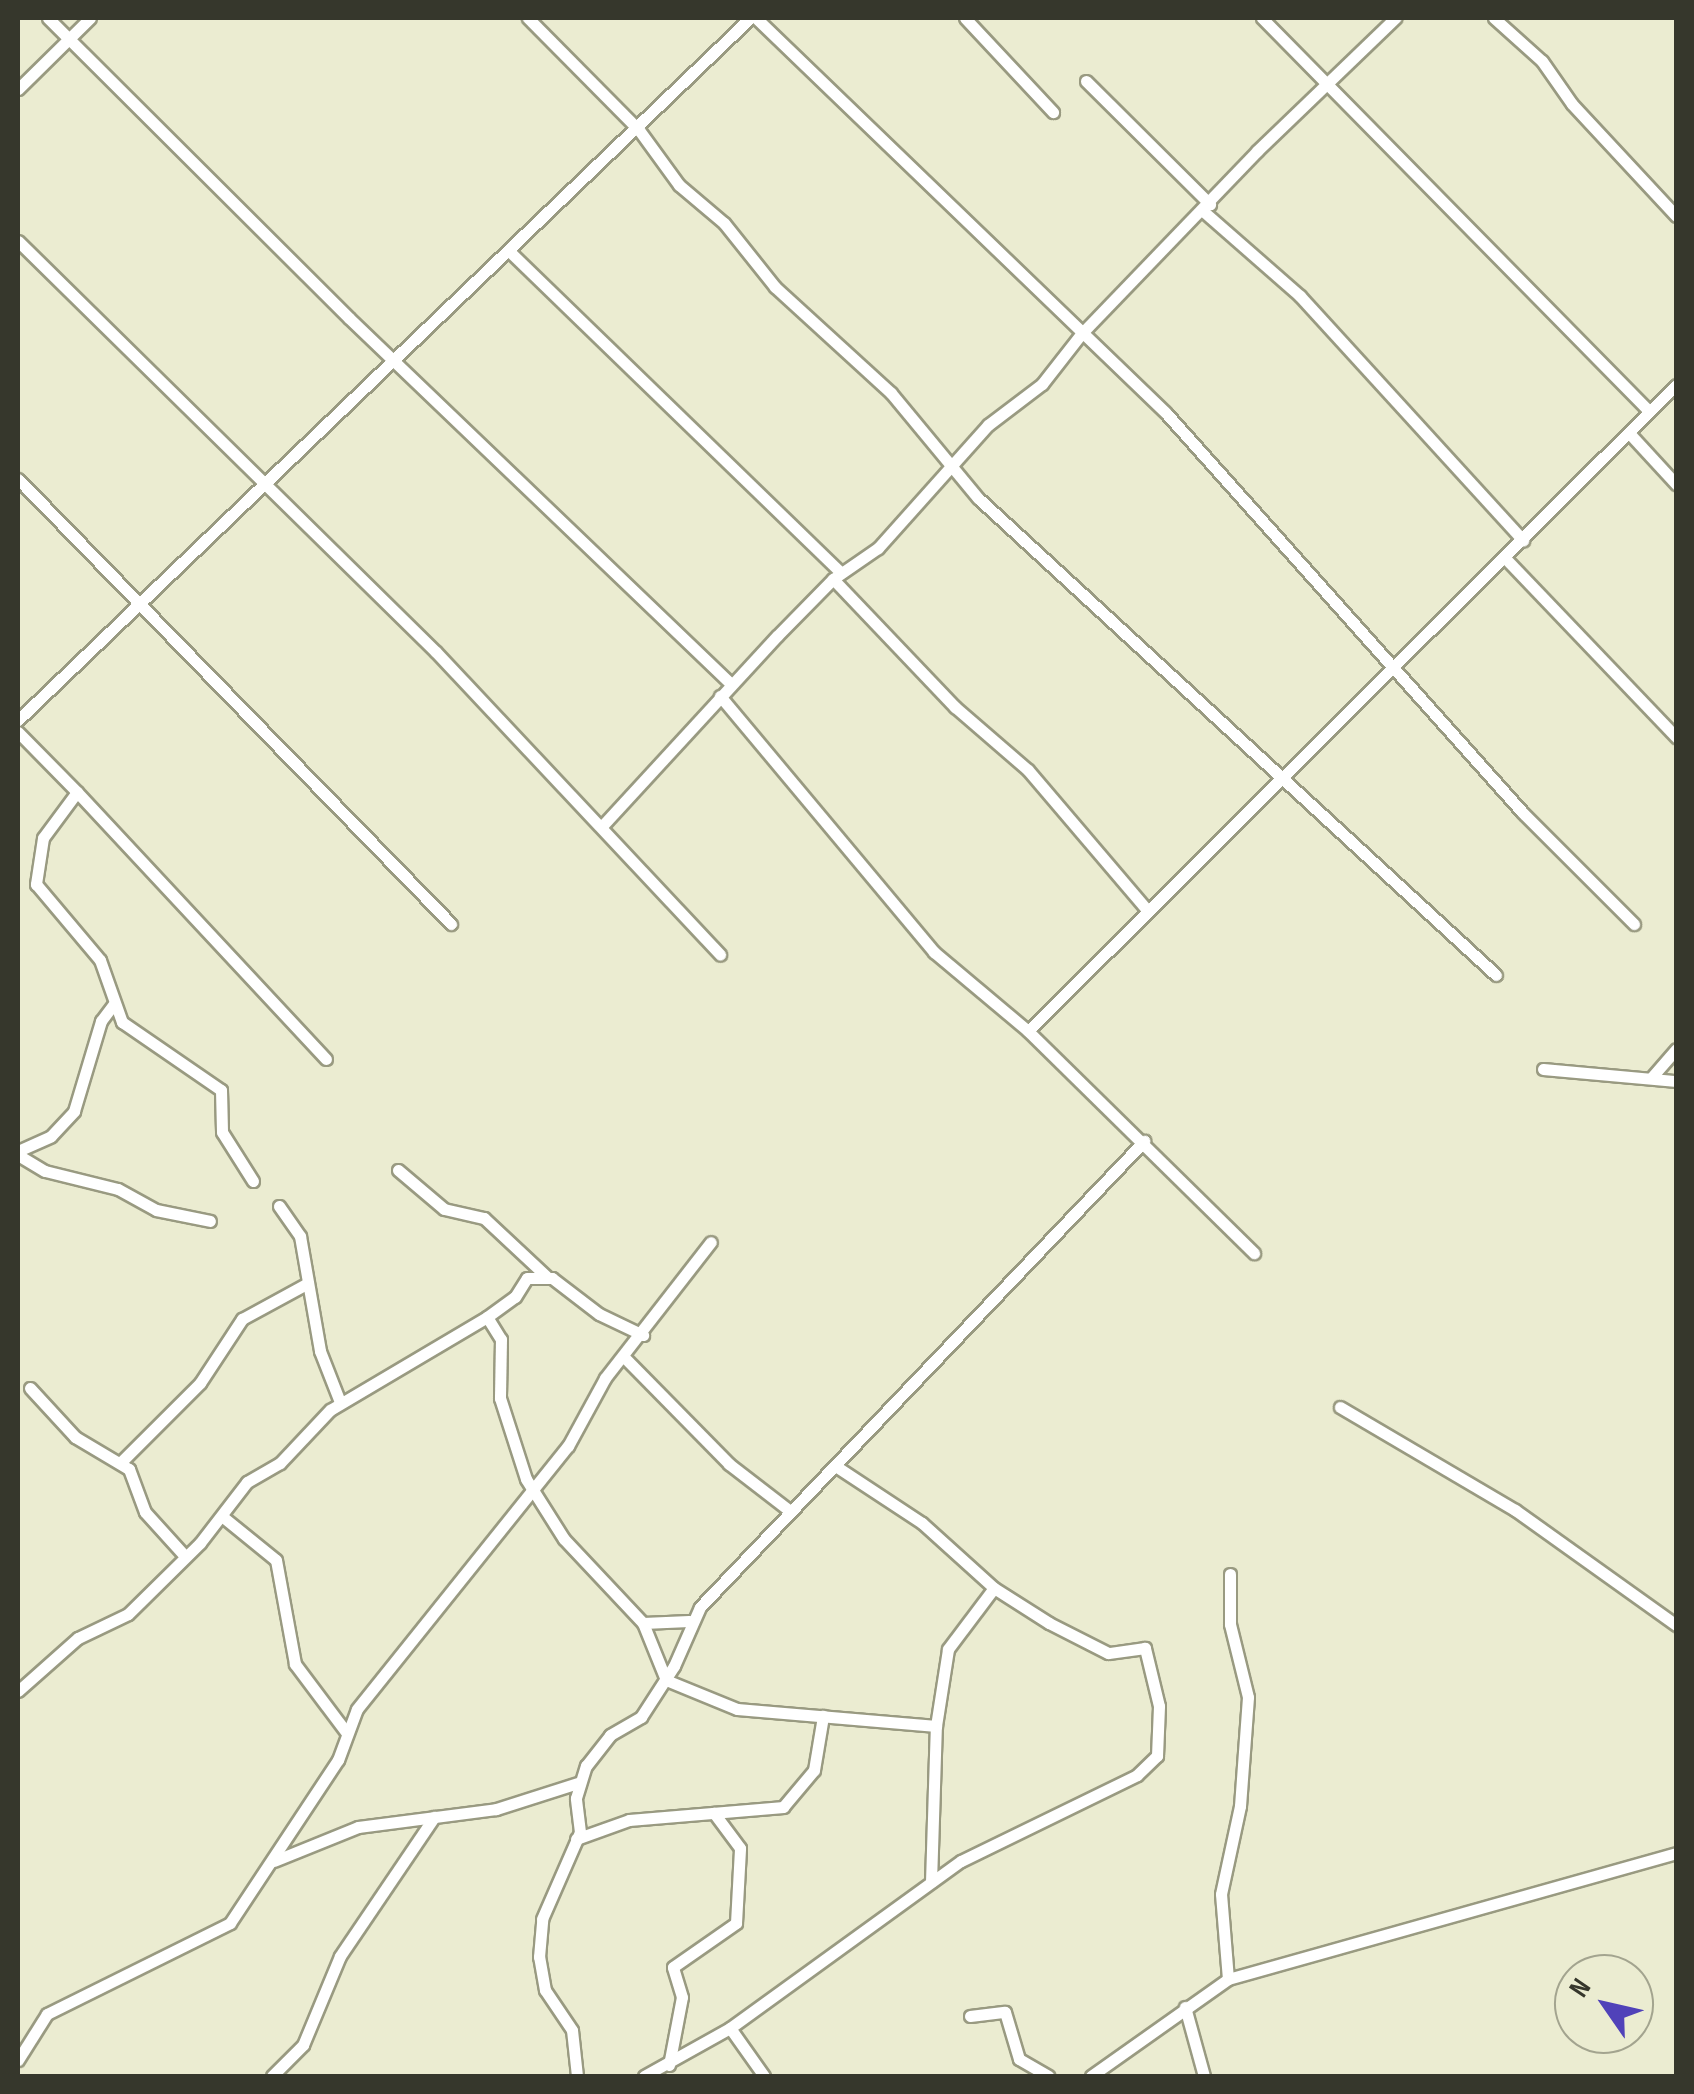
<!DOCTYPE html>
<style>
body{margin:0}
#map{position:relative;width:1694px;height:2094px;overflow:hidden;background:#ebecd1;font-family:"Sofia Sans Condensed",sans-serif}
div>[style]{position:absolute}
.roads{filter:drop-shadow(2px 0 #999a81) drop-shadow(-2px 0 #999a81) drop-shadow(0 2px #999a81) drop-shadow(0 -2px #999a81)}
.street>*{height:11px;margin:-5.5px;padding:0 5.5px;transform-origin:5.5px;border-radius:5.5px;background:#fff}
span{translate:-50% -50%;white-space:nowrap;text-align:center;line-height:1.15;-webkit-text-stroke:10px #ebecd1;paint-order:stroke}
.frame{position:absolute;inset:0;border:20px solid #36372c;pointer-events:none}
.north{position:absolute;left:1554px;top:1954px;width:100px;height:100px;box-sizing:border-box;background:#ebecd1;border:2px solid #a3a48f;border-radius:50%;rotate:304deg;font-size:28px;font-weight:700;line-height:40px;text-align:center;color:#36372c}
.north::after{content:'';display:block;margin:auto;width:35px;height:45px;background:#5042b9;clip-path:polygon(50% 0,100% 100%,50% 72%,0 100%)}
</style>
<div id="map">
<div class="roads">
<div class="street">
<i style="left:48px;top:18px;width:425px;rotate:44.9deg"></i>
<i style="left:349px;top:318px;width:529px;rotate:43.77deg"></i>
<i style="left:528px;top:18px;width:158px;rotate:45.3deg"></i>
<i style="left:639px;top:130px;width:68px;rotate:54deg"></i>
<i style="left:679px;top:185px;width:59px;rotate:40.2deg"></i>
<i style="left:724px;top:223px;width:82px;rotate:51.4deg"></i>
<i style="left:775px;top:287px;width:157px;rotate:42.4deg"></i>
<i style="left:891px;top:393px;width:136px;rotate:50.4deg"></i>
<i style="left:978px;top:498px;width:704px;rotate:42.64deg"></i>
<i style="left:756px;top:18px;width:569px;rotate:43.93deg"></i>
<i style="left:1166px;top:413px;width:536px;rotate:48.25deg"></i>
<i style="left:1523px;top:813px;width:157px;rotate:45deg"></i>
<i style="left:965px;top:18px;width:129px;rotate:46.9deg"></i>
<i style="left:1262px;top:18px;width:552px;rotate:45.44deg"></i>
<i style="left:1494px;top:18px;width:64px;rotate:41.9deg"></i>
<i style="left:1542px;top:61px;width:52px;rotate:55.1deg"></i>
<i style="left:1572px;top:104px;width:153px;rotate:47.1deg"></i>
<i style="left:1086px;top:81px;width:175px;rotate:44.8deg"></i>
<i style="left:18px;top:89px;width:101px;rotate:-44.6deg"></i>
<i style="left:1203px;top:211px;width:129px;rotate:41.2deg"></i>
<i style="left:1300px;top:296px;width:331px;rotate:47.6deg"></i>
<i style="left:18px;top:241px;width:586px;rotate:44.52deg"></i>
<i style="left:436px;top:652px;width:415px;rotate:46.8deg"></i>
<i style="left:510px;top:252px;width:461px;rotate:44.1deg"></i>
<i style="left:1630px;top:434px;width:68px;rotate:47.4deg"></i>
<i style="left:18px;top:479px;width:621px;rotate:45.78deg"></i>
<i style="left:1505px;top:558px;width:248px;rotate:46.3deg"></i>
<i style="left:833px;top:579px;width:177px;rotate:46.4deg"></i>
<i style="left:955px;top:707px;width:96px;rotate:40.8deg"></i>
<i style="left:1028px;top:770px;width:185px;rotate:49.6deg"></i>
<i style="left:720px;top:696px;width:334px;rotate:50.1deg"></i>
<i style="left:934px;top:952px;width:123px;rotate:40deg"></i>
<i style="left:1028px;top:1031px;width:317px;rotate:44.5deg"></i>
<i style="left:18px;top:720px;width:1014px;rotate:-43.8deg"></i>
<i style="left:18px;top:732px;width:84px;rotate:45.5deg"></i>
<i style="left:77px;top:792px;width:57px;rotate:126.5deg"></i>
<i style="left:43px;top:838px;width:47px;rotate:98.7deg"></i>
<i style="left:36px;top:884px;width:99px;rotate:49.9deg"></i>
<i style="left:100px;top:960px;width:66px;rotate:70.5deg"></i>
<i style="left:122px;top:1022px;width:120px;rotate:34.5deg"></i>
<i style="left:221px;top:1090px;width:42px;rotate:88.6deg"></i>
<i style="left:222px;top:1132px;width:58px;rotate:57.7deg"></i>
<i style="left:77px;top:792px;width:365px;rotate:47deg"></i>
<i style="left:604px;top:824px;width:255px;rotate:-47.4deg"></i>
<i style="left:777px;top:636px;width:80px;rotate:-45.5deg"></i>
<i style="left:833px;top:579px;width:55px;rotate:-34.6deg"></i>
<i style="left:878px;top:548px;width:165px;rotate:-48.2deg"></i>
<i style="left:988px;top:425px;width:68px;rotate:-37.2deg"></i>
<i style="left:1042px;top:384px;width:63px;rotate:-52deg"></i>
<i style="left:1081px;top:334px;width:254px;rotate:-46.1deg"></i>
<i style="left:1257px;top:151px;width:192px;rotate:-43.9deg"></i>
<i style="left:1028px;top:1031px;width:915px;rotate:-44.91deg"></i>
<i style="left:1543px;top:1069px;width:134px;rotate:5.2deg"></i>
<i style="left:1651px;top:1078px;width:38px;rotate:-49deg"></i>
<i style="left:18px;top:1151px;width:36px;rotate:-24deg"></i>
<i style="left:51px;top:1136px;width:34px;rotate:-47deg"></i>
<i style="left:74px;top:1111px;width:94px;rotate:-73.3deg"></i>
<i style="left:101px;top:1021px;width:20px;rotate:-53deg"></i>
<i style="left:18px;top:1155px;width:31px;rotate:31deg"></i>
<i style="left:45px;top:1171px;width:75px;rotate:13.9deg"></i>
<i style="left:118px;top:1189px;width:43px;rotate:28.9deg"></i>
<i style="left:156px;top:1210px;width:55px;rotate:11.5deg"></i>
<i style="left:398px;top:1170px;width:60px;rotate:40.3deg"></i>
<i style="left:444px;top:1209px;width:41px;rotate:12.7deg"></i>
<i style="left:484px;top:1218px;width:85px;rotate:43.1deg"></i>
<i style="left:279px;top:1206px;width:37px;rotate:55deg"></i>
<i style="left:300px;top:1236px;width:117px;rotate:80.1deg"></i>
<i style="left:320px;top:1351px;width:55px;rotate:68.6deg"></i>
<i style="left:487px;top:1317px;width:26px;rotate:58deg"></i>
<i style="left:501px;top:1339px;width:59px;rotate:91deg"></i>
<i style="left:500px;top:1398px;width:85px;rotate:72.2deg"></i>
<i style="left:526px;top:1479px;width:71px;rotate:57.7deg"></i>
<i style="left:564px;top:1539px;width:115px;rotate:46.8deg"></i>
<i style="left:643px;top:1623px;width:61px;rotate:68deg"></i>
<i style="left:666px;top:1680px;width:77px;rotate:22.2deg"></i>
<i style="left:737px;top:1709px;width:200px;rotate:4.9deg"></i>
<i style="left:624px;top:1357px;width:150px;rotate:45.5deg"></i>
<i style="left:729px;top:1464px;width:77px;rotate:37.6deg"></i>
<i style="left:30px;top:1388px;width:67px;rotate:47.4deg"></i>
<i style="left:75px;top:1437px;width:63px;rotate:30.7deg"></i>
<i style="left:129px;top:1469px;width:46px;rotate:69.6deg"></i>
<i style="left:145px;top:1512px;width:58px;rotate:47.8deg"></i>
<i style="left:1340px;top:1407px;width:203px;rotate:30.5deg"></i>
<i style="left:1515px;top:1510px;width:198px;rotate:35.5deg"></i>
<i style="left:121px;top:1462px;width:112px;rotate:-45deg"></i>
<i style="left:200px;top:1383px;width:77px;rotate:-56.7deg"></i>
<i style="left:242px;top:1319px;width:75px;rotate:-28.6deg"></i>
<i style="left:223px;top:1517px;width:68px;rotate:39.1deg"></i>
<i style="left:276px;top:1560px;width:106px;rotate:79.6deg"></i>
<i style="left:295px;top:1664px;width:85px;rotate:53.1deg"></i>
<i style="left:643px;top:1623px;width:46px;rotate:-2.5deg"></i>
<i style="left:18px;top:1691px;width:80px;rotate:-41.5deg"></i>
<i style="left:78px;top:1638px;width:55px;rotate:-25.6deg"></i>
<i style="left:128px;top:1614px;width:101px;rotate:-44.6deg"></i>
<i style="left:200px;top:1543px;width:77px;rotate:-52.4deg"></i>
<i style="left:247px;top:1482px;width:38px;rotate:-30deg"></i>
<i style="left:280px;top:1463px;width:73px;rotate:-46.7deg"></i>
<i style="left:330px;top:1410px;width:182px;rotate:-30.6deg"></i>
<i style="left:487px;top:1317px;width:34px;rotate:-36deg"></i>
<i style="left:515px;top:1297px;width:22px;rotate:-58deg"></i>
<i style="left:527px;top:1278px;width:25px"></i>
<i style="left:552px;top:1278px;width:59px;rotate:37.5deg"></i>
<i style="left:599px;top:1314px;width:49px;rotate:25.5deg"></i>
<i style="left:576px;top:1839px;width:56px;rotate:-19.7deg"></i>
<i style="left:629px;top:1820px;width:155px;rotate:-4.8deg"></i>
<i style="left:783px;top:1807px;width:48px;rotate:-50deg"></i>
<i style="left:814px;top:1770px;width:55px;rotate:-80.5deg"></i>
<i style="left:274px;top:1861px;width:91px;rotate:-22deg"></i>
<i style="left:358px;top:1827px;width:139px;rotate:-7.4deg"></i>
<i style="left:496px;top:1809px;width:86px;rotate:-17.6deg"></i>
<i style="left:931px;top:1882px;width:156px;rotate:-88.2deg"></i>
<i style="left:936px;top:1726px;width:78px;rotate:-81.1deg"></i>
<i style="left:948px;top:1649px;width:76px;rotate:-53deg"></i>
<i style="left:1228px;top:1979px;width:85px;rotate:-94.7deg"></i>
<i style="left:1221px;top:1894px;width:90px;rotate:-77.8deg"></i>
<i style="left:1240px;top:1806px;width:109px;rotate:-85.8deg"></i>
<i style="left:1248px;top:1697px;width:75px;rotate:-103.9deg"></i>
<i style="left:1230px;top:1624px;width:50px;rotate:-90deg"></i>
<i style="left:1185px;top:2007px;width:72px;rotate:74.6deg"></i>
<i style="left:970px;top:2016px;width:35px;rotate:-7deg"></i>
<i style="left:1005px;top:2012px;width:49px;rotate:73.4deg"></i>
<i style="left:1019px;top:2059px;width:34px;rotate:30deg"></i>
<i style="left:730px;top:2028px;width:59px;rotate:54.7deg"></i>
<i style="left:18px;top:2060px;width:54px;rotate:-57.8deg"></i>
<i style="left:47px;top:2014px;width:204px;rotate:-26.4deg"></i>
<i style="left:230px;top:1923px;width:196px;rotate:-56.5deg"></i>
<i style="left:338px;top:1760px;width:54px;rotate:-69.6deg"></i>
<i style="left:357px;top:1709px;width:337px;rotate:-51.3deg"></i>
<i style="left:568px;top:1446px;width:77px;rotate:-61.4deg"></i>
<i style="left:605px;top:1378px;width:172px;rotate:-52.1deg"></i>
<i style="left:669px;top:2065px;width:69px;rotate:-79.2deg"></i>
<i style="left:682px;top:1997px;width:31px;rotate:-107deg"></i>
<i style="left:673px;top:1967px;width:77px;rotate:-34.9deg"></i>
<i style="left:736px;top:1923px;width:75px;rotate:-86.9deg"></i>
<i style="left:740px;top:1848px;width:44px;rotate:-126.6deg"></i>
<i style="left:272px;top:2076px;width:44px;rotate:-45deg"></i>
<i style="left:303px;top:2045px;width:96px;rotate:-67.4deg"></i>
<i style="left:340px;top:1956px;width:168px;rotate:-55.9deg"></i>
<i style="left:577px;top:2076px;width:46px;rotate:-96.2deg"></i>
<i style="left:572px;top:2030px;width:48px;rotate:-124deg"></i>
<i style="left:545px;top:1990px;width:34px;rotate:-100deg"></i>
<i style="left:539px;top:1957px;width:38px;rotate:-85deg"></i>
<i style="left:542px;top:1919px;width:95px;rotate:-66.4deg"></i>
<i style="left:580px;top:1832px;width:34px;rotate:-97deg"></i>
<i style="left:576px;top:1798px;width:34px;rotate:-73deg"></i>
<i style="left:586px;top:1766px;width:39px;rotate:-52deg"></i>
<i style="left:610px;top:1735px;width:36px;rotate:-30deg"></i>
<i style="left:641px;top:1717px;width:61px;rotate:-57.1deg"></i>
<i style="left:674px;top:1666px;width:64px;rotate:-66.2deg"></i>
<i style="left:700px;top:1607px;width:644px;rotate:-46.38deg"></i>
<i style="left:644px;top:2076px;width:98px;rotate:-29.2deg"></i>
<i style="left:730px;top:2028px;width:285px;rotate:-35.9deg"></i>
<i style="left:961px;top:1861px;width:196px;rotate:-26deg"></i>
<i style="left:1137px;top:1775px;width:28px;rotate:-44deg"></i>
<i style="left:1157px;top:1756px;width:50px;rotate:-87.7deg"></i>
<i style="left:1159px;top:1706px;width:60px;rotate:-103.6deg"></i>
<i style="left:1145px;top:1648px;width:37px;rotate:172deg"></i>
<i style="left:1108px;top:1653px;width:66px;rotate:-153deg"></i>
<i style="left:1049px;top:1623px;width:65px;rotate:-147.5deg"></i>
<i style="left:994px;top:1588px;width:97px;rotate:-137.9deg"></i>
<i style="left:922px;top:1523px;width:102px;rotate:-146.6deg"></i>
<i style="left:1091px;top:2076px;width:168px;rotate:-35.3deg"></i>
<i style="left:1228px;top:1979px;width:465px;rotate:-15.7deg"></i>
</div>
</div>
<div class="frame"></div>
<div class="north">N</div>
</div>
